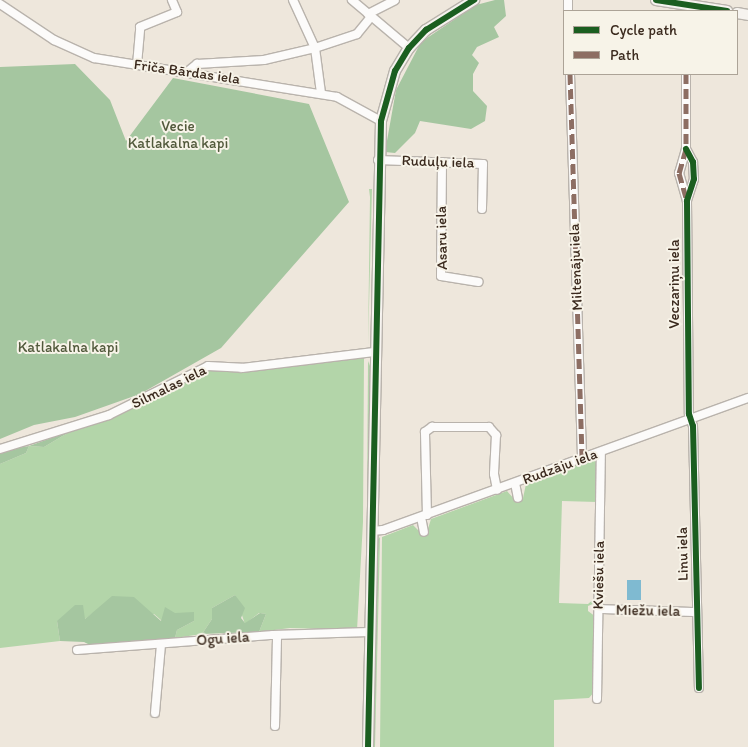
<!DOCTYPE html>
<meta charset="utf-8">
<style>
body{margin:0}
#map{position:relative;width:748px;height:747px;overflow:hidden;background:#eee7dc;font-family:Itim,sans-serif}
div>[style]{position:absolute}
.green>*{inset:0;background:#b3d5a9}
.forest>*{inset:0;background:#a5c6a0}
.water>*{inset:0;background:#7fbad1;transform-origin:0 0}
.roads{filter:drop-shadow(1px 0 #b9b3ac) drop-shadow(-1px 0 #b9b3ac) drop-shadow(0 1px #b9b3ac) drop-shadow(0 -1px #b9b3ac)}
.street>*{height:8px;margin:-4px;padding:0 4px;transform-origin:4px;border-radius:4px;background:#fcfbfa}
.secondary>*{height:10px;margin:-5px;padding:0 5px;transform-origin:5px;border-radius:5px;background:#f6f3ef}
.quiet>*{height:5px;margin-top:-2.5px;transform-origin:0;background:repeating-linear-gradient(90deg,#8d6e63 0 10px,transparent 0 15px)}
.cycleway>*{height:6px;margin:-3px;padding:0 3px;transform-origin:3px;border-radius:3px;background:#1b5e20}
span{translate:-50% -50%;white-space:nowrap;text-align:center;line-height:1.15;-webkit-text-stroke:4px #f7f3e8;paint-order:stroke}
.street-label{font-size:15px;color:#3b2a1e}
.park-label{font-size:15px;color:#51593b}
.legend{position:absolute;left:563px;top:10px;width:175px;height:65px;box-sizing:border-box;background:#f7f3e8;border:1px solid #aca397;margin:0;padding:6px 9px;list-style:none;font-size:15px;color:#3b2a1e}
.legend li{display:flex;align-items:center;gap:10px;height:25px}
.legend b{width:25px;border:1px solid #aca397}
</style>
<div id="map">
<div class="green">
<i style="clip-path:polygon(369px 189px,372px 189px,368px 347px,370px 197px)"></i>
<i style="clip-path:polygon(359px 358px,364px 358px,363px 522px,357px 630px,290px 628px,259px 632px,266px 614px,259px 613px,245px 624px,235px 595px,212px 608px,212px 619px,202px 634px,175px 638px,177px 630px,194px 621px,162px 621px,154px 614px,94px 612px,85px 619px,57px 621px,60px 641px,0 648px,0 464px,26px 453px,29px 446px,44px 447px,71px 431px,156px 398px,209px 370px,233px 372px)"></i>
<i style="clip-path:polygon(368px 361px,370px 366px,367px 515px)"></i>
<i style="clip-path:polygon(589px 461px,595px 461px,600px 468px,597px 502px,562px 501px,559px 603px,588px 604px,595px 598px,595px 585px,595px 603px,588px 606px,588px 611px,596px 617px,594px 692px,589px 698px,554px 700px,554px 747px,380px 747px,382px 537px,413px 525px,420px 532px,427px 532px,431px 519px,507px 491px,515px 500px,523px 498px,526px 484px)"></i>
<i style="clip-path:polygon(380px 537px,375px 747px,372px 747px,376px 542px)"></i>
</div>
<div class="forest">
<i style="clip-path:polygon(495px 0,504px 0,506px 16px,494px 27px,499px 37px,477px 47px,472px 55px,479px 63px,473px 74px,473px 91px,487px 106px,485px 121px,471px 129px,420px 121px,415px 133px,395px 153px,385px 152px,396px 90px,421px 42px,476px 5px)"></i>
<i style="clip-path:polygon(75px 64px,110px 100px,126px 141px,173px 78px,309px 104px,349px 202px,221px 348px,140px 394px,75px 417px,34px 425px,0 439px,0 67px)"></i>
<i style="clip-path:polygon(71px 431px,44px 447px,29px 446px,26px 453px,0 464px,0 451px,29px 446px)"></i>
<i style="clip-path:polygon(235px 595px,245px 608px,241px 618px,245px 623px,260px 613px,266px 614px,259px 632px,202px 634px,212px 619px,212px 608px)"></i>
<i style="clip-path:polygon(112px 596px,134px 597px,161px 621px,165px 607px,175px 613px,194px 612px,194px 621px,177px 630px,175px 638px,94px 647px,84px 642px,60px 641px,57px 621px,75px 605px,83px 605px,85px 619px)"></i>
</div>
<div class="water">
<i style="left:627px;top:580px;width:14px;height:20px"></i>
</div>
<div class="roads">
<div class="street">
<i style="left:293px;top:0;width:53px;rotate:65.4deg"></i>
<i style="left:315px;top:48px;width:45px;rotate:82.4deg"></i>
<i style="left:352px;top:0;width:75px;rotate:40.1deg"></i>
<i style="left:568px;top:0;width:11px;rotate:90deg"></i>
<i style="left:0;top:4px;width:65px;rotate:33.7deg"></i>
<i style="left:54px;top:40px;width:44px;rotate:24.2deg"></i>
<i style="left:94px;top:58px;width:246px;rotate:9.1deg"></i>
<i style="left:337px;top:97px;width:50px;rotate:28.6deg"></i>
<i style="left:368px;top:14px;width:30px;rotate:-27deg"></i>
<i style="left:137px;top:65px;width:38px;rotate:-85deg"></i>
<i style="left:140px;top:27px;width:40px;rotate:-22deg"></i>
<i style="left:177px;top:12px;width:13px;rotate:-113deg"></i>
<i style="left:187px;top:72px;width:13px;rotate:-39deg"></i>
<i style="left:197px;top:64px;width:67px;rotate:-3.4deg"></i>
<i style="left:264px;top:60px;width:52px;rotate:-13.2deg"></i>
<i style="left:315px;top:48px;width:44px;rotate:-18.4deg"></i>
<i style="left:357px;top:34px;width:22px;rotate:-51deg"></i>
<i style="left:570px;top:74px;width:386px;rotate:88.2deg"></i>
<i style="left:686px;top:74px;width:75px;rotate:90deg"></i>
<i style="left:686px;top:149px;width:25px;rotate:106deg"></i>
<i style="left:679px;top:173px;width:29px;rotate:74deg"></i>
<i style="left:686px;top:149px;width:15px;rotate:62deg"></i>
<i style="left:693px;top:162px;width:17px;rotate:87deg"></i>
<i style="left:694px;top:179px;width:23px;rotate:108deg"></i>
<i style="left:687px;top:201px;width:213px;rotate:89.5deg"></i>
<i style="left:689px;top:414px;width:13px;rotate:72deg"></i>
<i style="left:693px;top:426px;width:262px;rotate:88.7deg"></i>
<i style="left:378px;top:160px;width:105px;rotate:2.2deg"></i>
<i style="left:483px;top:164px;width:45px;rotate:91.3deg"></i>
<i style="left:442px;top:162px;width:114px;rotate:90.5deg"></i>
<i style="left:441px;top:276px;width:38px;rotate:9deg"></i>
<i style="left:0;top:449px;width:114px;rotate:-17.3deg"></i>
<i style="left:109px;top:415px;width:110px;rotate:-26.3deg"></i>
<i style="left:208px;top:366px;width:34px;rotate:3deg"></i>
<i style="left:242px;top:368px;width:133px;rotate:-6.9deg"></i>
<i style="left:515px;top:483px;width:15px;rotate:79deg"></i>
<i style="left:427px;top:515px;width:83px;rotate:-91.4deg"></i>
<i style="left:425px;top:432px;width:9px;rotate:-36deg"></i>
<i style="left:432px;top:427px;width:57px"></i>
<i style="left:489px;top:427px;width:11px;rotate:49deg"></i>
<i style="left:496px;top:435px;width:39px;rotate:93deg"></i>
<i style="left:494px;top:474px;width:16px;rotate:79deg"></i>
<i style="left:421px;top:517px;width:15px;rotate:79deg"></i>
<i style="left:372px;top:531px;width:11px;rotate:-5deg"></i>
<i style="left:383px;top:530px;width:388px;rotate:-19.9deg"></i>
<i style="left:599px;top:609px;width:98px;rotate:1.8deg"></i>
<i style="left:77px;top:650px;width:197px;rotate:-4.4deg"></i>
<i style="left:273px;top:635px;width:96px;rotate:-1.8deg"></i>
<i style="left:597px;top:699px;width:247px;rotate:-89.1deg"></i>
<i style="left:155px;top:713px;width:69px;rotate:-85deg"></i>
<i style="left:275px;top:726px;width:91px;rotate:-88.7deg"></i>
</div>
<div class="secondary">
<i style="left:656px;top:0;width:72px;rotate:8.8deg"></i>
<i style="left:737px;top:13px;width:11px;rotate:10deg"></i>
<i style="left:368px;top:747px;width:626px;rotate:-88.81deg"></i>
<i style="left:381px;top:121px;width:52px;rotate:-74.4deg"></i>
<i style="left:395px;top:71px;width:27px;rotate:-59deg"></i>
<i style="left:409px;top:48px;width:25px;rotate:-47deg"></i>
<i style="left:426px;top:30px;width:57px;rotate:-32deg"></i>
</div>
</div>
<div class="quiet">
<i style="left:570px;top:74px;width:386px;rotate:88.2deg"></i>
<i style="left:686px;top:74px;width:75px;rotate:90deg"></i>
<i style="left:686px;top:149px;width:25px;rotate:106deg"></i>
<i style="left:679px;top:173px;width:29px;rotate:74deg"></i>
</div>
<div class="cycleway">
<i style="left:656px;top:0;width:72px;rotate:8.8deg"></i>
<i style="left:686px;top:149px;width:15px;rotate:62deg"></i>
<i style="left:693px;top:162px;width:17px;rotate:87deg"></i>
<i style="left:694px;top:179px;width:23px;rotate:108deg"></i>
<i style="left:687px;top:201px;width:213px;rotate:89.5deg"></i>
<i style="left:689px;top:414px;width:13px;rotate:72deg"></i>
<i style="left:693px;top:426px;width:262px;rotate:88.7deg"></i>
<i style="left:368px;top:747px;width:626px;rotate:-88.81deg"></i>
<i style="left:381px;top:121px;width:52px;rotate:-74.4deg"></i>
<i style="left:395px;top:71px;width:27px;rotate:-59deg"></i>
<i style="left:409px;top:48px;width:25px;rotate:-47deg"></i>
<i style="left:426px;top:30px;width:57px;rotate:-32deg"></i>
</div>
<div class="street-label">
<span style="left:187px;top:72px;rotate:8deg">Friča Bārdas iela</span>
<span style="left:438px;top:162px;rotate:2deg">Ruduļu iela</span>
<span style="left:442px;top:238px;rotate:-91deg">Asaru iela</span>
<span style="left:576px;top:267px;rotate:-92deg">Miltenāju iela</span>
<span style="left:675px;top:284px;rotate:-90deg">Veczariņu iela</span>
<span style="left:169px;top:387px;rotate:-26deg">Silmalas iela</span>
<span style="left:560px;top:467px;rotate:-20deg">Rudzāju iela</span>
<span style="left:683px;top:554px;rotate:-91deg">Linu iela</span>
<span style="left:599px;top:575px;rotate:-89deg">Kviešu iela</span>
<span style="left:648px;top:611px;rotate:1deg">Miežu iela</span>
<span style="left:223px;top:639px;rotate:-4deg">Ogu iela</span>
</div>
<div class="park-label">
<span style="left:178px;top:135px">Vecie<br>Katlakalna kapi</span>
<span style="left:68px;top:348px">Katlakalna kapi</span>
</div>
<ul class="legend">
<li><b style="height:6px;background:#1b5e20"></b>Cycle path</li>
<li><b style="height:6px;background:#8d6e63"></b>Path</li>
</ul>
</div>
